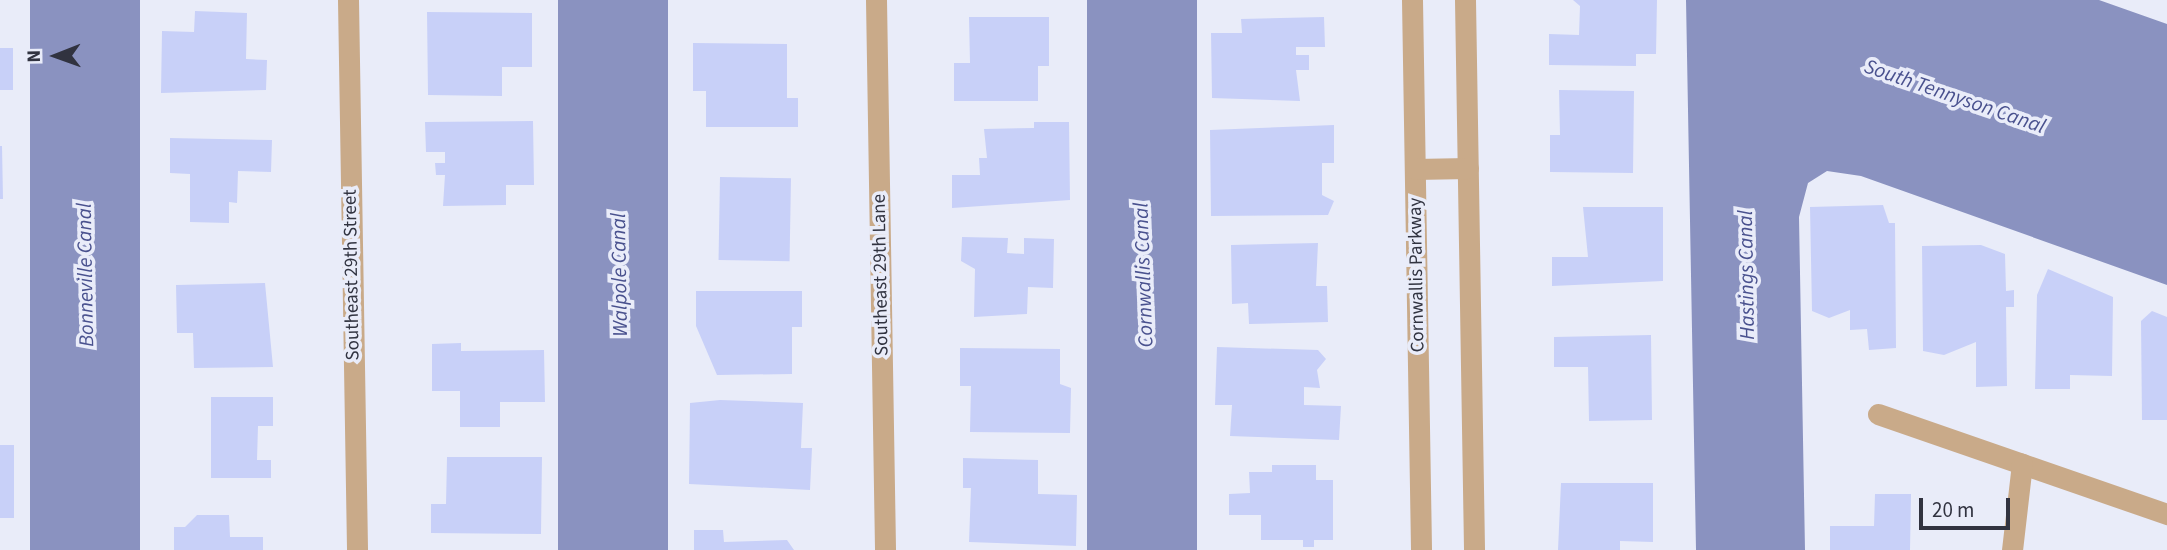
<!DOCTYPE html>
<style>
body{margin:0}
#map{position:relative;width:2167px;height:550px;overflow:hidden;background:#e9ecf9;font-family:"Source Sans 3",sans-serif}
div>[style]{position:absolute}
.water>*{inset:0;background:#8a92c0;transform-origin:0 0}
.building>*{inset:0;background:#c8d0f8;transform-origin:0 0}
.minor>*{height:21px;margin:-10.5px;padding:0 10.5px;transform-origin:10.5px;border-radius:10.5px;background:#c9aa89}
.tertiary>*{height:21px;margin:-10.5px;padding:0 10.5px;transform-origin:10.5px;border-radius:10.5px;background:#c9aa89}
span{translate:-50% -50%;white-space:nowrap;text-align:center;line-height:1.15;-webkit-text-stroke:7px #e9ecf9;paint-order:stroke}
.street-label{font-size:19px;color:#313340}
.water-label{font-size:21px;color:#49518e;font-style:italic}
.north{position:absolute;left:21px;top:21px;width:70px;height:70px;-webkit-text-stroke:5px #e9ecf9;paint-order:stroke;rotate:269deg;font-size:19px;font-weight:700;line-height:28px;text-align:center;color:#313340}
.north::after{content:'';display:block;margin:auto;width:24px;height:32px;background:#313340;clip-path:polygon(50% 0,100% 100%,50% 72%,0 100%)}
.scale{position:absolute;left:1919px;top:498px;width:91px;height:32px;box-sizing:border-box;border:4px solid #313340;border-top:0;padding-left:9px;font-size:21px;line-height:24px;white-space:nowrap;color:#313340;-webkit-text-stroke:5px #e9ecf9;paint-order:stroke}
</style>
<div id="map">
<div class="water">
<i style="left:30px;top:0;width:110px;height:550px"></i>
<i style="left:558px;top:0;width:110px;height:550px"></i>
<i style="left:1087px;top:0;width:110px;height:550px"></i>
<i style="clip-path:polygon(1686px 0,2099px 0,2167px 24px,2167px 285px,1861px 176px,1827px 171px,1808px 183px,1799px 217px,1805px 550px,1696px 550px)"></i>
</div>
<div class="building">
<i style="clip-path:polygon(1573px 0,1657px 0,1656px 54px,1636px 54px,1636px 66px,1549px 65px,1549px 34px,1579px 35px,1580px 6px)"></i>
<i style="clip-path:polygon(195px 11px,247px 13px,246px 59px,267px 60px,266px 90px,161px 93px,162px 31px,194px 32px)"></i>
<i style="clip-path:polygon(427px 12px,532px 13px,532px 67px,502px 67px,502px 96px,428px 95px)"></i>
<i style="clip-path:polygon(969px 17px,1049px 17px,1049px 66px,1038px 66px,1038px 101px,954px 101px,954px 63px,970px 63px)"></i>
<i style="clip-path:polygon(1324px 17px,1325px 47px,1296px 47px,1296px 55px,1309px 55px,1309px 70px,1296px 70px,1300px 101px,1212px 98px,1211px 33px,1242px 33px,1241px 19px)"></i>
<i style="clip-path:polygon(693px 43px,787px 44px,787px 98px,798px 98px,798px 127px,706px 127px,706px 91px,693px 91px)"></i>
<i style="left:0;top:48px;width:13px;height:42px"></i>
<i style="clip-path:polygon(1559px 90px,1634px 91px,1633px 173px,1550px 172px,1550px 135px,1560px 135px)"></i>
<i style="clip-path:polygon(533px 121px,534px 185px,506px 185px,506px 205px,443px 206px,445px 175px,436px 175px,435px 163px,445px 163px,445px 152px,426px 152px,425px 122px)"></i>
<i style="clip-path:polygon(1034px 122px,1069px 122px,1070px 200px,952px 208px,952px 175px,980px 175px,979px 158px,987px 158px,984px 129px,1034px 128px)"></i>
<i style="clip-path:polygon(1334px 125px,1334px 163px,1322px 163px,1322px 195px,1334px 201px,1328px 215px,1211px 216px,1210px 130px)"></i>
<i style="clip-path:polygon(170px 138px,272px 140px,271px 172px,238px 171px,237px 203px,229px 202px,229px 223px,190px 222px,190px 174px,170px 173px)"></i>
<i style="clip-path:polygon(0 146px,2px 146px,3px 199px,0 199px)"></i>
<i style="left:720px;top:177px;width:71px;height:83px;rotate:1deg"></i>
<i style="clip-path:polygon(1883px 205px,1889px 223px,1895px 223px,1896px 348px,1869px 350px,1867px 329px,1850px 330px,1850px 310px,1829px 318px,1812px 311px,1810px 207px)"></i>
<i style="clip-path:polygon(1583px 207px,1663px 207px,1663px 281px,1552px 286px,1552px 257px,1588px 257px)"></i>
<i style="clip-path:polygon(962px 237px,1008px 238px,1007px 253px,1024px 254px,1024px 238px,1054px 239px,1053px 288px,1028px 287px,1027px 314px,974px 317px,975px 269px,961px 261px)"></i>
<i style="clip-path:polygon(1318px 243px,1316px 286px,1327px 286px,1328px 322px,1249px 324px,1248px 303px,1232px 304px,1231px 245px)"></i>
<i style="clip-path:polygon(1981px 245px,2005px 254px,2006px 291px,2014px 290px,2014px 307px,2006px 307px,2007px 386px,1976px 387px,1976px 342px,1944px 355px,1923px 351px,1922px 246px)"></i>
<i style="clip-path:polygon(2048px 269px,2113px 297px,2112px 376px,2070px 375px,2070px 389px,2035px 389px,2037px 295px)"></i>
<i style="clip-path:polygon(265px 283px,273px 367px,194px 368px,193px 333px,177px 333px,176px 285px)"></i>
<i style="clip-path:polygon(696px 291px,802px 291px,802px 327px,792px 327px,792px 374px,717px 375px,696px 326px)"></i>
<i style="clip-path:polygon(2152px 311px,2167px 317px,2167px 420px,2142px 420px,2141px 321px)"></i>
<i style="clip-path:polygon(1651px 335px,1652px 420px,1589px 421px,1588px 367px,1554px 367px,1554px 337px)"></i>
<i style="clip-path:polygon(461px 343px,461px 351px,544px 350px,545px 402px,500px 402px,500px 427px,460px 427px,460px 391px,432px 391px,432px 344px)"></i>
<i style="clip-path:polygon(1217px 347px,1318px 350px,1326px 359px,1317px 370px,1320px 388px,1304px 387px,1304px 405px,1341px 406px,1339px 440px,1230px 436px,1232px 405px,1215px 405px)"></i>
<i style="clip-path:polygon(960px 348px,1060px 349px,1060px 384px,1071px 388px,1070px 433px,970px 432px,971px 386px,960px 386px)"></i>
<i style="clip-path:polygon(211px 397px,273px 397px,273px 426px,258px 426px,257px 460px,271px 460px,271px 478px,211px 478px)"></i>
<i style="clip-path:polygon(720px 400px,803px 403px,801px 448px,812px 448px,810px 490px,689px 484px,690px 403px)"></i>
<i style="left:0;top:445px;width:14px;height:73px"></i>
<i style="clip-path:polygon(447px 457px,542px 457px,541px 534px,431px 533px,431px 504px,446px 504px)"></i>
<i style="clip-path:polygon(963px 458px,1038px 460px,1038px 494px,1077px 495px,1076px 546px,969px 542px,971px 488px,963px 488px)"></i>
<i style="clip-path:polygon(1272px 465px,1316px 465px,1316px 480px,1333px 480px,1333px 540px,1314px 540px,1314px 547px,1303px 547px,1303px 540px,1261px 540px,1261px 515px,1229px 515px,1229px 494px,1250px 493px,1249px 472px,1272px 472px)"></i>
<i style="clip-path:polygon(1561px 483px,1653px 483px,1653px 542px,1620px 541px,1620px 550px,1558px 550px)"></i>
<i style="clip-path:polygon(1875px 494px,1911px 494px,1910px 550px,1830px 550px,1830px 526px,1874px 526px)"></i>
<i style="clip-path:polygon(197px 515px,229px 515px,230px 537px,263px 537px,263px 550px,174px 550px,174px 527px,185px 527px)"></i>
<i style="clip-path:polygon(694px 530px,723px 530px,724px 542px,787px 540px,794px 550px,694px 550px)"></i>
</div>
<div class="minor">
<i style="left:348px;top:0;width:550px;rotate:89.06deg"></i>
<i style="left:876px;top:0;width:550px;rotate:89.06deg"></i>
<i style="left:1878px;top:414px;width:306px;rotate:19.1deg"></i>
<i style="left:2012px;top:550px;width:87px;rotate:-83.4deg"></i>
</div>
<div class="tertiary">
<i style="left:1412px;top:0;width:550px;rotate:89.06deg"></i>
<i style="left:1465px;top:0;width:550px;rotate:89.06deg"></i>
<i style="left:1415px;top:169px;width:53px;rotate:-1.1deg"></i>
</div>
<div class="street-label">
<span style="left:352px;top:275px;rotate:-91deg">Southeast 29th Street</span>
<span style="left:881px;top:275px;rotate:-91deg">Southeast 29th Lane</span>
<span style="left:1417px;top:275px;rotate:-91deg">Cornwallis Parkway</span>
</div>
<div class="water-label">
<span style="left:1955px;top:96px;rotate:19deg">South Tennyson Canal</span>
<span style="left:85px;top:275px;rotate:-91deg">Bonneville Canal</span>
<span style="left:619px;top:275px;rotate:-91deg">Walpole Canal</span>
<span style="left:1143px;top:275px;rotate:-92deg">Cornwallis Canal</span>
<span style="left:1746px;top:275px;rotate:-91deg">Hastings Canal</span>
</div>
<div class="north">N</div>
<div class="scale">20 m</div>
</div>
